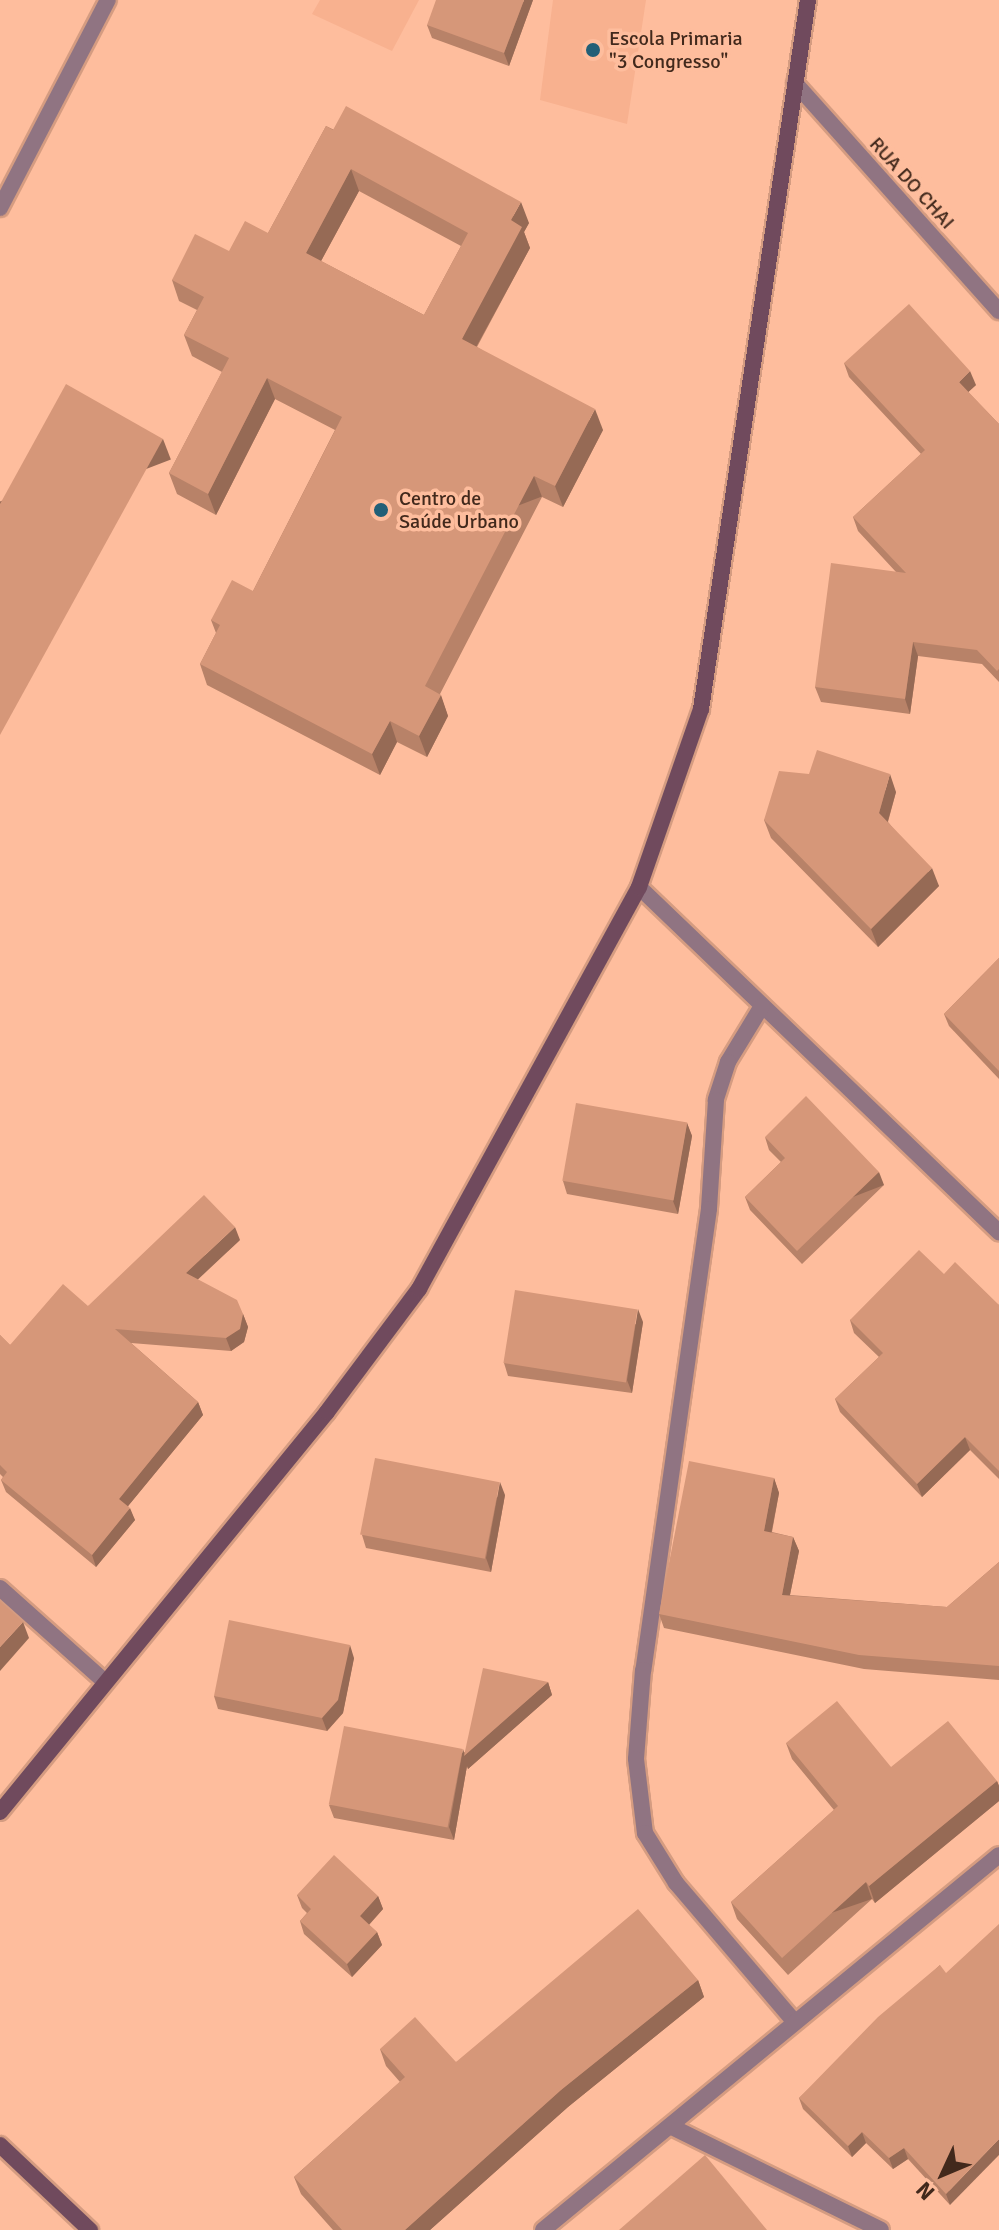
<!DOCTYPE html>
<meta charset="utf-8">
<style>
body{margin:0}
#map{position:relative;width:999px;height:2230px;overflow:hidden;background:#febd9d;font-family:Signika,sans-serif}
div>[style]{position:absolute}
.built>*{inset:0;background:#f8b18f}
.roads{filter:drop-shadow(2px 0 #d59c81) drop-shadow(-2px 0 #d59c81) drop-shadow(0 2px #d59c81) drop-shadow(0 -2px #d59c81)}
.street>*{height:16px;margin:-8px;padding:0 8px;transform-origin:8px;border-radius:8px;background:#907482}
.secondary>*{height:16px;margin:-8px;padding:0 8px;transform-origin:8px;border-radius:8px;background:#704a5d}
.wall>*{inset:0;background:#b88268}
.shaded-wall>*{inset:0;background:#966a55;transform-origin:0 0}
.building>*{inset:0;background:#d69779;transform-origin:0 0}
.dots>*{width:22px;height:22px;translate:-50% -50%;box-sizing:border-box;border:4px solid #febd9d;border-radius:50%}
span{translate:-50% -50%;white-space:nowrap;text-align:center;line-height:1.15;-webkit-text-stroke:7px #febd9d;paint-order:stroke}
.poi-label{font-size:20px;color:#42291c}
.left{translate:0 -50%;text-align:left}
.street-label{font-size:20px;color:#42291c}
.north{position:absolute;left:903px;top:2134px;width:80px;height:80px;-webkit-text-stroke:6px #febd9d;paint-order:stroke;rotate:226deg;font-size:22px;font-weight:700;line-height:32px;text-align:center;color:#42291c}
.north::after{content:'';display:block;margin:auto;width:28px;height:36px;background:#42291c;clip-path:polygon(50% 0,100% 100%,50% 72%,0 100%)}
</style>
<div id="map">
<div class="built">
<i style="clip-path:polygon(320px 0,419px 0,392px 51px,312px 14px)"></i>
<i style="clip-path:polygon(553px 0,646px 0,627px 124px,540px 100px)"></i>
</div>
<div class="roads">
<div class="street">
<i style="left:795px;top:83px;width:306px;rotate:48.2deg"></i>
<i style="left:0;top:208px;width:234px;rotate:-62.6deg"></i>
<i style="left:639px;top:887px;width:499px;rotate:43.8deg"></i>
<i style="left:762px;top:1006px;width:66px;rotate:121.3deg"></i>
<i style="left:728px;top:1062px;width:40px;rotate:108deg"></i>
<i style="left:716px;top:1100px;width:109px;rotate:93.7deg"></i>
<i style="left:709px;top:1209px;width:466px;rotate:98.1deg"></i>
<i style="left:643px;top:1670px;width:89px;rotate:94.5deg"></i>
<i style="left:636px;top:1759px;width:75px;rotate:83.1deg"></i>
<i style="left:645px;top:1833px;width:59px;rotate:58.2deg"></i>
<i style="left:676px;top:1883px;width:182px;rotate:49.5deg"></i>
<i style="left:0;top:1588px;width:140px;rotate:41.8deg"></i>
<i style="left:670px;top:2126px;width:235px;rotate:26.2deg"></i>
<i style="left:543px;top:2230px;width:590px;rotate:-39.43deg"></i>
</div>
<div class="secondary">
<i style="left:0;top:1812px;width:517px;rotate:-50.73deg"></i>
<i style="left:327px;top:1412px;width:154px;rotate:-53.2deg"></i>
<i style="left:419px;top:1289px;width:458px;rotate:-61.3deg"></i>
<i style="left:639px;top:887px;width:188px;rotate:-70.8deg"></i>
<i style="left:701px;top:709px;width:717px;rotate:-81.42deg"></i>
<i style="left:0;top:2145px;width:124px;rotate:43.4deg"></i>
</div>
</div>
<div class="wall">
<i style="clip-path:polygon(533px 0,509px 66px,432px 38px,427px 25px)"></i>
<i style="clip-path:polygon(evenodd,326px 126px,529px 223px,524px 232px,530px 248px,477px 347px,603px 430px,563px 507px,542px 497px,440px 694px,448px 716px,427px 757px,397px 742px,380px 775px,207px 685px,200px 664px,216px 633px,211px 620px,253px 591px,335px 430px,275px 399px,216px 515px,177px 494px,169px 473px,222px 372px,192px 356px,184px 335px,197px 310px,179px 301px,172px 280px,268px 233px,326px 126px,359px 191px,461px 246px,424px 315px,321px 261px,359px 191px)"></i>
<i style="clip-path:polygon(844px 363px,976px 385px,968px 392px,999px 424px,999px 682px,982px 664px,918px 656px,910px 714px,821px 702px,815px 687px,896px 572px,858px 531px,853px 517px,921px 454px,849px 377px)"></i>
<i style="clip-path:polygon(809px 774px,896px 792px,888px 822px,939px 886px,878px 947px,771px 838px,764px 820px)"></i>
<i style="clip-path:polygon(999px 958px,999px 1079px,949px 1026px,944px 1014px)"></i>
<i style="clip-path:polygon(687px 1123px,692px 1136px,678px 1214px,567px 1194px,563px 1181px)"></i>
<i style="clip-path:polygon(765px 1137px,884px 1185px,802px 1264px,750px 1210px,745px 1197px,781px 1162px,769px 1150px)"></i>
<i style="clip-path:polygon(240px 1240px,197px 1279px,243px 1314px,248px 1327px,244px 1342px,231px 1351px,131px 1343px,198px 1402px,203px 1415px,128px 1506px,135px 1520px,96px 1567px,6px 1492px,1px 1480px,3px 1477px,0 1474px,0 1335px,10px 1345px,88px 1306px)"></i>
<i style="clip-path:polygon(944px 1274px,999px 1305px,999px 1479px,970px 1450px,922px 1497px,840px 1412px,835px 1399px,879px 1357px,854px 1333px,850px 1320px)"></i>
<i style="clip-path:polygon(643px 1322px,632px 1393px,508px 1376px,504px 1363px)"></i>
<i style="clip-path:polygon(774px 1478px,779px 1493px,772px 1532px,793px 1537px,799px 1551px,790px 1595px,947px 1607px,999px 1562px,999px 1680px,864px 1669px,664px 1628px,659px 1614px)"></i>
<i style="clip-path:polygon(505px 1495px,491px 1572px,366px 1548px,362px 1535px)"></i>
<i style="clip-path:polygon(354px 1658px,343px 1713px,327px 1731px,218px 1709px,214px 1696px)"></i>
<i style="clip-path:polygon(548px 1682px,552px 1695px,468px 1769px,467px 1766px,454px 1840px,334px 1818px,329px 1805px,465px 1752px)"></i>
<i style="clip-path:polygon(786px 1743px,891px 1767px,997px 1781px,999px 1786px,999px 1801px,875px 1903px,872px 1899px,788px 1975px,737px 1919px,731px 1902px,834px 1810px,792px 1759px)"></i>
<i style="clip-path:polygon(297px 1895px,378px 1896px,383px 1909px,369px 1925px,377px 1932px,382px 1945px,352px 1977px,304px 1934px,300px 1921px,307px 1913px,302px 1908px)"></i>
<i style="clip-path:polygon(940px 1965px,950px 2205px,908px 2159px,893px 2169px,866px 2143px,852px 2157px,803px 2109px,799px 2098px)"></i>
<i style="clip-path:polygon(698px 1980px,704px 1997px,568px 2107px,430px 2230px,333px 2230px,301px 2194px,294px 2177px,400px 2082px,386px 2066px,380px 2049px,456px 2062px)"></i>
</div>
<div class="shaded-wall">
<i style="clip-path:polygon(524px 0,533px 0,509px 66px,504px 53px)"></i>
<i style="clip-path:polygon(351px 169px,359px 191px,314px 274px,306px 253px)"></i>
<i style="clip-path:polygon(521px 202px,529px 223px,524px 232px,530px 248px,469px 360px,462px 339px,511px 220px)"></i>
<i style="clip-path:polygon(970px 371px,976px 385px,964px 396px,959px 382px)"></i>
<i style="clip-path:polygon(267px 378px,275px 399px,216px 515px,208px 494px)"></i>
<i style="clip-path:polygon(595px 409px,603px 430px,563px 507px,555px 486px)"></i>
<i style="left:163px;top:439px;width:22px;height:338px;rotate:69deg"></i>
<i style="left:534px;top:476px;width:22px;height:237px;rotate:69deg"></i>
<i style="clip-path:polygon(913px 642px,918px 656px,910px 714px,905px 699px)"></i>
<i style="clip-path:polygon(441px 695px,448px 716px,427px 757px,419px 736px)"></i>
<i style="clip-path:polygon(390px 721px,397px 742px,380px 775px,372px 754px)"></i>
<i style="clip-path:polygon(890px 774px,896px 792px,885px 831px,879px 813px)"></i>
<i style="clip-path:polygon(932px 868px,939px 886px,878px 947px,871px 929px)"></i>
<i style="clip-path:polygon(687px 1123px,692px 1136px,678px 1214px,673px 1201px)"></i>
<i style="left:879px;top:1172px;width:14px;height:114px;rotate:69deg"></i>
<i style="clip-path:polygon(235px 1227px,240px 1240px,191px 1286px,186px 1273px)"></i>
<i style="clip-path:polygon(638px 1309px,643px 1322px,632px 1393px,627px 1380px)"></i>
<i style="clip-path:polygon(243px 1314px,248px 1327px,244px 1342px,231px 1351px,226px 1338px)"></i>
<i style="clip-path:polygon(198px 1402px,203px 1415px,124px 1511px,119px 1499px)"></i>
<i style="clip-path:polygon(965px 1437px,970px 1450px,922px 1497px,917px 1484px)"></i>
<i style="clip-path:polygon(774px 1478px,779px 1493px,769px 1545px,764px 1531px)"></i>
<i style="clip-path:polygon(500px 1482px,505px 1495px,491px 1572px,486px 1558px)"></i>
<i style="clip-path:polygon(130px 1508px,135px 1520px,96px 1567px,92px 1555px)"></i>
<i style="clip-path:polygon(793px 1537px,799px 1551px,787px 1609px,782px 1595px)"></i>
<i style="clip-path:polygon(23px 1622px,29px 1638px,0 1671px,0 1647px)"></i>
<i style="clip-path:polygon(350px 1645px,354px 1658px,343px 1713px,327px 1731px,322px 1718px)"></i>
<i style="clip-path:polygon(548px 1682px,552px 1695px,468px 1769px,467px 1766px,454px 1840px,449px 1827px,463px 1749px,465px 1755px)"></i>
<i style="clip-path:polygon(997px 1781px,999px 1786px,999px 1801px,875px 1903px,869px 1886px)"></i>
<i style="left:866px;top:1882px;width:18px;height:113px;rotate:71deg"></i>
<i style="clip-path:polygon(378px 1896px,383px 1909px,365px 1929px,360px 1916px)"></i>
<i style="clip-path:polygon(377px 1932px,382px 1945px,352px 1977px,347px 1964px)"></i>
<i style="clip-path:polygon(698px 1980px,704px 1997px,568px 2107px,430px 2230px,405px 2230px,561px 2090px)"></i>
<i style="clip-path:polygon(862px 2132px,866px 2143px,852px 2157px,848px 2146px)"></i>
<i style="clip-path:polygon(999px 2139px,999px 2155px,950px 2205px,946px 2194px)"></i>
<i style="clip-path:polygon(904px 2148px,908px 2159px,893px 2169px,889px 2158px)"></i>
</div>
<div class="building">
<i style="clip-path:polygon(436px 0,524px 0,504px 53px,427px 25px)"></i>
<i style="clip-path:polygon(evenodd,346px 106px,521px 202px,511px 220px,522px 227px,462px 339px,595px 409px,555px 486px,534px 476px,425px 686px,441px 695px,419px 736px,390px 721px,372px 754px,200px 664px,220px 625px,211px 620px,232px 580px,253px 591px,342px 417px,267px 378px,208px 494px,169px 473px,229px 358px,184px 335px,204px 297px,172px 280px,195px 234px,229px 251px,245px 221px,268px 233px,326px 126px,333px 130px,346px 106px,351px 169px,468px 233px,424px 315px,306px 253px,351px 169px)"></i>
<i style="clip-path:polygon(909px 304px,970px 371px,959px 382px,999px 424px,999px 669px,997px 671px,977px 650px,913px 642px,905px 699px,815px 687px,831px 563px,906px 573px,853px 517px,925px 450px,844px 363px)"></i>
<i style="clip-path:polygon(66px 384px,163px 439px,0 735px,0 504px)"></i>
<i style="clip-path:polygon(817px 750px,890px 774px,879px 813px,932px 868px,871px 929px,764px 820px,779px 771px,809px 774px)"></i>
<i style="clip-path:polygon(999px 958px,999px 1071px,944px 1014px)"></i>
<i style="clip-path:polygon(806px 1096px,879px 1172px,797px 1251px,745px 1197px,785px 1158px,765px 1137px)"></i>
<i style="left:576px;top:1103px;width:113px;height:79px;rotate:10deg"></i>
<i style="clip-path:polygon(204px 1195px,235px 1227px,186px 1273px,237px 1300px,243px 1314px,240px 1329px,226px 1338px,115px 1329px,198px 1402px,119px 1499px,130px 1508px,92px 1555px,1px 1480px,7px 1472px,0 1465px,0 1335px,10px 1345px,63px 1284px,88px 1306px)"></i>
<i style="clip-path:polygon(919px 1250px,944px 1274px,955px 1262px,999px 1305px,999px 1471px,965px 1437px,917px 1484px,835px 1399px,883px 1353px,850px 1320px)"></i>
<i style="left:515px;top:1290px;width:124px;height:74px;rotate:9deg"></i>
<i style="left:375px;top:1458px;width:127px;height:78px;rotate:11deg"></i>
<i style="clip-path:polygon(689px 1461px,774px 1478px,764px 1531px,793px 1537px,782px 1595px,947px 1607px,999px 1562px,999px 1666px,859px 1655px,659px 1614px)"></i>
<i style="clip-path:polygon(0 1601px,23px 1622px,0 1647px)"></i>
<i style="clip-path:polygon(229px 1620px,350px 1645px,338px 1700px,322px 1718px,214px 1696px)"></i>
<i style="clip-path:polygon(483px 1668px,548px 1682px,464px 1756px)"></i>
<i style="clip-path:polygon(837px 1701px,891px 1767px,948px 1721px,997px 1781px,869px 1886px,866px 1882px,782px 1958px,731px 1902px,838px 1806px,786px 1743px)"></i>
<i style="left:344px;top:1726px;width:121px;height:80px;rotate:11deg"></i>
<i style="clip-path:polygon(334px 1855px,378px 1896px,360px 1916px,377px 1932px,347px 1964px,300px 1921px,311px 1909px,297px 1895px)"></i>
<i style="clip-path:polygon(638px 1909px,698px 1980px,561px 2090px,405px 2230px,342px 2230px,294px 2177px,405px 2077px,380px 2049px,415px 2017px,456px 2062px)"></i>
<i style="clip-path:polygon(999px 1924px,999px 2139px,946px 2194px,904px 2148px,889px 2158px,862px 2132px,848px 2146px,799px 2098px,878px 2017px,940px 1965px,946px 1973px)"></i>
<i style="clip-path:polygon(705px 2155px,767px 2230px,619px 2230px)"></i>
</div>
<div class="dots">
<i style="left:593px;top:50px;background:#235f77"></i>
<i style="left:381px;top:510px;background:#235f77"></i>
</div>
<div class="poi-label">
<span class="left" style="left:609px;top:50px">Escola Primaria<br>"3 Congresso"</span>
<span class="left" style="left:399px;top:510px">Centro de<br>Saúde Urbano</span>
</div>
<div class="street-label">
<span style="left:912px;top:183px;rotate:48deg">RUA DO CHAI</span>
</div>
<div class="north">N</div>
</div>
